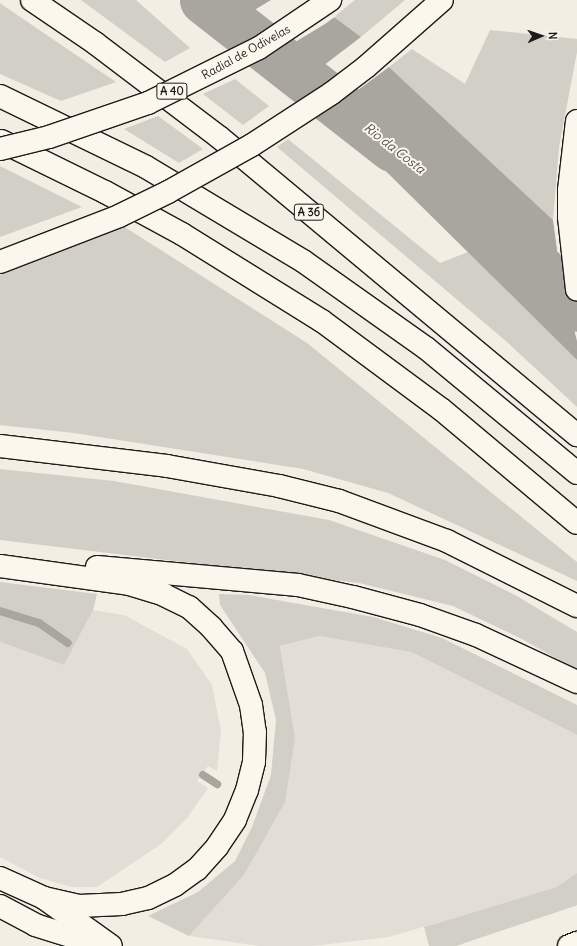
<!DOCTYPE html>
<style>
body{margin:0}
#map{position:relative;width:577px;height:946px;overflow:hidden;background:#f2eee4;font-family:Delius,sans-serif}
div>[style]{position:absolute}
.built>*{inset:0;background:#e2ded5}
.green>*{inset:0;background:#d2cfc6}
.water>*{inset:0;background:#a9a6a0}
.pier>*{inset:0;background:#f2eee4}
.stream>*{height:8px;margin:-4px;padding:0 4px;transform-origin:4px;border-radius:4px;background:#a9a6a0}
.river>*{height:49px;margin:-24.5px;padding:0 24.5px;transform-origin:24.5px;border-radius:24.5px;background:#a9a6a0}
.roads{filter:drop-shadow(1px 0 #1c1c1c) drop-shadow(-1px 0 #1c1c1c) drop-shadow(0 1px #1c1c1c) drop-shadow(0 -1px #1c1c1c)}
.primary>*{height:22px;margin:-11px;padding:0 11px;transform-origin:11px;border-radius:11px;background:#fbf7ec}
.trunk>*{height:22px;margin:-11px;padding:0 11px;transform-origin:11px;border-radius:11px;background:#fbf7ec}
.bridges{filter:drop-shadow(1px 0 #1c1c1c) drop-shadow(-1px 0 #1c1c1c) drop-shadow(0 1px #1c1c1c) drop-shadow(0 -1px #1c1c1c)}
.trunk-bridge>*{height:22px;margin:-11px;padding:0 11px;transform-origin:11px;border-radius:11px;background:#fbf7ec}
span{translate:-50% -50%;white-space:nowrap;text-align:center;line-height:1.15;-webkit-text-stroke:4px #fbf7ec;paint-order:stroke}
.shield-label span{padding:1px 3px;background:#fbf7ec;border:1px solid;border-radius:3px;-webkit-text-stroke-width:0}
.shield-label{font-size:11px;color:#1c1c1c;font-weight:700}
.street-label{font-size:12px;color:#1c1c1c}
.water-label{font-size:13px;color:#545351;font-style:italic}
.north{position:absolute;left:521px;top:16px;width:40px;height:40px;-webkit-text-stroke:3px #fbf7ec;paint-order:stroke;rotate:88deg;font-size:11px;font-weight:700;line-height:16px;text-align:center;color:#1c1c1c}
.north::after{content:'';display:block;margin:auto;width:14px;height:18px;background:#1c1c1c;clip-path:polygon(50% 0,100% 100%,50% 72%,0 100%)}
</style>
<div id="map">
<div class="built">
<i style="clip-path:polygon(93px 610px,124px 615px,187px 649px,212px 685px,221px 731px,217px 771px,208px 766px,197px 781px,208px 788px,187px 818px,161px 844px,97px 887px,72px 887px,40px 878px,0 857px,0 642px,64px 665px)"></i>
<i style="clip-path:polygon(319px 636px,411px 652px,577px 735px,577px 873px,558px 887px,389px 937px,312px 946px,259px 946px,189px 936px,244px 875px,254px 857px,295px 738px,280px 646px)"></i>
</div>
<div class="green">
<i style="clip-path:polygon(81px 0,136px 0,190px 48px,165px 62px)"></i>
<i style="clip-path:polygon(355px 0,405px 0,361px 37px,334px 17px)"></i>
<i style="clip-path:polygon(0 3px,4px 6px,116px 82px,61px 101px,0 74px)"></i>
<i style="clip-path:polygon(490px 30px,577px 39px,577px 52px,559px 147px,553px 220px,389px 67px,412px 49px,465px 84px)"></i>
<i style="clip-path:polygon(235px 79px,269px 106px,243px 125px,203px 94px)"></i>
<i style="clip-path:polygon(158px 116px,203px 149px,179px 163px,124px 129px)"></i>
<i style="clip-path:polygon(288px 139px,440px 263px,468px 252px,577px 360px,577px 407px,507px 342px,277px 147px)"></i>
<i style="clip-path:polygon(0 166px,82px 207px,0 237px)"></i>
<i style="clip-path:polygon(123px 226px,307px 343px,577px 562px,577px 581px,388px 493px,303px 469px,74px 433px,0 425px,0 275px)"></i>
<i style="clip-path:polygon(0 469px,114px 481px,329px 520px,445px 560px,515px 595px,577px 632px,577px 670px,520px 638px,453px 606px,359px 583px,0 540px)"></i>
<i style="clip-path:polygon(0 582px,97px 594px,93px 610px,64px 665px,0 642px)"></i>
<i style="clip-path:polygon(219px 594px,249px 595px,373px 617px,442px 638px,577px 705px,577px 735px,411px 652px,319px 636px,280px 646px,295px 738px,285px 802px,244px 875px,189px 936px,148px 916px,198px 892px,235px 861px,252px 827px,271px 775px,276px 720px,265px 673px,220px 605px)"></i>
<i style="clip-path:polygon(577px 873px,577px 905px,575px 906px,456px 946px,429px 946px,424px 927px,557px 887px)"></i>
</div>
<div class="water">
<i style="clip-path:polygon(188px 0,271px 0,221px 30px)"></i>
<i style="clip-path:polygon(334px 17px,361px 37px,290px 91px,261px 63px)"></i>
<i style="clip-path:polygon(389px 67px,553px 220px,560px 271px,577px 341px,577px 360px,327px 113px)"></i>
</div>
<div class="pier">
<i style="clip-path:polygon(333px 15px,336px 16px,325px 24px,259px 64px)"></i>
<i style="clip-path:polygon(362px 36px,336px 61px,289px 92px,335px 59px)"></i>
<i style="clip-path:polygon(388px 65px,390px 65px,326px 114px,326px 111px)"></i>
<i style="clip-path:polygon(553px 217px,562px 271px,577px 341px,560px 271px)"></i>
</div>
<div class="stream">
<i style="left:0;top:611px;width:41px;rotate:17.1deg"></i>
<i style="left:39px;top:623px;width:35px;rotate:35deg"></i>
<i style="left:203px;top:775px;width:17px;rotate:33deg"></i>
</div>
<div class="river">
<i style="left:204px;top:0;width:239px;rotate:38deg"></i>
<i style="left:517px;top:245px;width:86px;rotate:45.9deg"></i>
</div>
<div class="roads">
<div class="primary">
<i style="left:0;top:566px;width:130px;rotate:7.9deg"></i>
<i style="left:129px;top:584px;width:37px;rotate:17deg"></i>
<i style="left:164px;top:595px;width:28px;rotate:26deg"></i>
<i style="left:189px;top:607px;width:30px;rotate:42deg"></i>
<i style="left:211px;top:627px;width:32px;rotate:49deg"></i>
<i style="left:232px;top:651px;width:57px;rotate:70.6deg"></i>
<i style="left:251px;top:705px;width:27px;rotate:82deg"></i>
<i style="left:255px;top:732px;width:30px;rotate:92deg"></i>
<i style="left:254px;top:762px;width:29px;rotate:104deg"></i>
<i style="left:247px;top:790px;width:32px;rotate:112deg"></i>
<i style="left:235px;top:820px;width:32px;rotate:124deg"></i>
<i style="left:217px;top:847px;width:30px;rotate:132deg"></i>
<i style="left:197px;top:869px;width:27px;rotate:144deg"></i>
<i style="left:175px;top:885px;width:30px;rotate:154deg"></i>
<i style="left:148px;top:898px;width:27px;rotate:167deg"></i>
<i style="left:122px;top:904px;width:43px;rotate:177.3deg"></i>
<i style="left:79px;top:906px;width:36px;rotate:-167deg"></i>
<i style="left:97px;top:567px;width:202px;rotate:5.1deg"></i>
<i style="left:298px;top:585px;width:56px;rotate:12.3deg"></i>
<i style="left:353px;top:597px;width:69px;rotate:15deg"></i>
<i style="left:420px;top:615px;width:59px;rotate:19.7deg"></i>
<i style="left:476px;top:635px;width:111px;rotate:25deg"></i>
<i style="left:0;top:878px;width:48px;rotate:24.4deg"></i>
<i style="left:44px;top:898px;width:82px;rotate:35.6deg"></i>
<i style="left:0;top:906px;width:40px;rotate:28deg"></i>
<i style="left:35px;top:925px;width:67px;rotate:17.4deg"></i>
<i style="left:569px;top:946px;width:9px;rotate:-21deg"></i>
</div>
<div class="trunk">
<i style="left:32px;top:0;width:76px;rotate:34.3deg"></i>
<i style="left:95px;top:43px;width:156px;rotate:37.2deg"></i>
<i style="left:219px;top:137px;width:466px;rotate:39.8deg"></i>
<i style="left:0;top:96px;width:162px;rotate:25.9deg"></i>
<i style="left:146px;top:167px;width:183px;rotate:30.9deg"></i>
<i style="left:303px;top:261px;width:151px;rotate:35.3deg"></i>
<i style="left:426px;top:348px;width:196px;rotate:39.6deg"></i>
<i style="left:577px;top:121px;width:69px;rotate:96.6deg"></i>
<i style="left:569px;top:190px;width:27px;rotate:90deg"></i>
<i style="left:569px;top:217px;width:73px;rotate:83.7deg"></i>
<i style="left:1px;top:141px;width:116px;rotate:26.1deg"></i>
<i style="left:105px;top:192px;width:88px;rotate:28.6deg"></i>
<i style="left:182px;top:234px;width:165px;rotate:31.9deg"></i>
<i style="left:322px;top:321px;width:148px;rotate:36.5deg"></i>
<i style="left:441px;top:409px;width:177px;rotate:40deg"></i>
<i style="left:0;top:446px;width:168px;rotate:6.8deg"></i>
<i style="left:167px;top:466px;width:114px;rotate:10.1deg"></i>
<i style="left:279px;top:486px;width:62px;rotate:14deg"></i>
<i style="left:339px;top:501px;width:115px;rotate:20.3deg"></i>
<i style="left:447px;top:541px;width:145px;rotate:26.6deg"></i>
</div>
</div>
<div class="bridges">
<div class="trunk-bridge">
<i style="left:0;top:149px;width:50px;rotate:-13.8deg"></i>
<i style="left:49px;top:137px;width:105px;rotate:-19deg"></i>
<i style="left:148px;top:103px;width:124px;rotate:-26.4deg"></i>
<i style="left:259px;top:48px;width:86px;rotate:-34.1deg"></i>
<i style="left:0;top:262px;width:128px;rotate:-21.1deg"></i>
<i style="left:119px;top:216px;width:55px;rotate:-26.1deg"></i>
<i style="left:168px;top:192px;width:96px;rotate:-29.2deg"></i>
<i style="left:252px;top:145px;width:95px;rotate:-33deg"></i>
<i style="left:332px;top:93px;width:43px;rotate:-37.4deg"></i>
<i style="left:366px;top:67px;width:101px;rotate:-41.4deg"></i>
</div>
</div>
<div class="shield-label">
<span style="left:172px;top:91px">A 40</span>
<span style="left:309px;top:212px">A 36</span>
</div>
<div class="street-label">
<span style="left:246px;top:52px;rotate:-29deg">Radial de Odivelas</span>
</div>
<div class="water-label">
<span style="left:394px;top:149px;rotate:38deg">Rio da Costa</span>
</div>
<div class="north">N</div>
</div>
